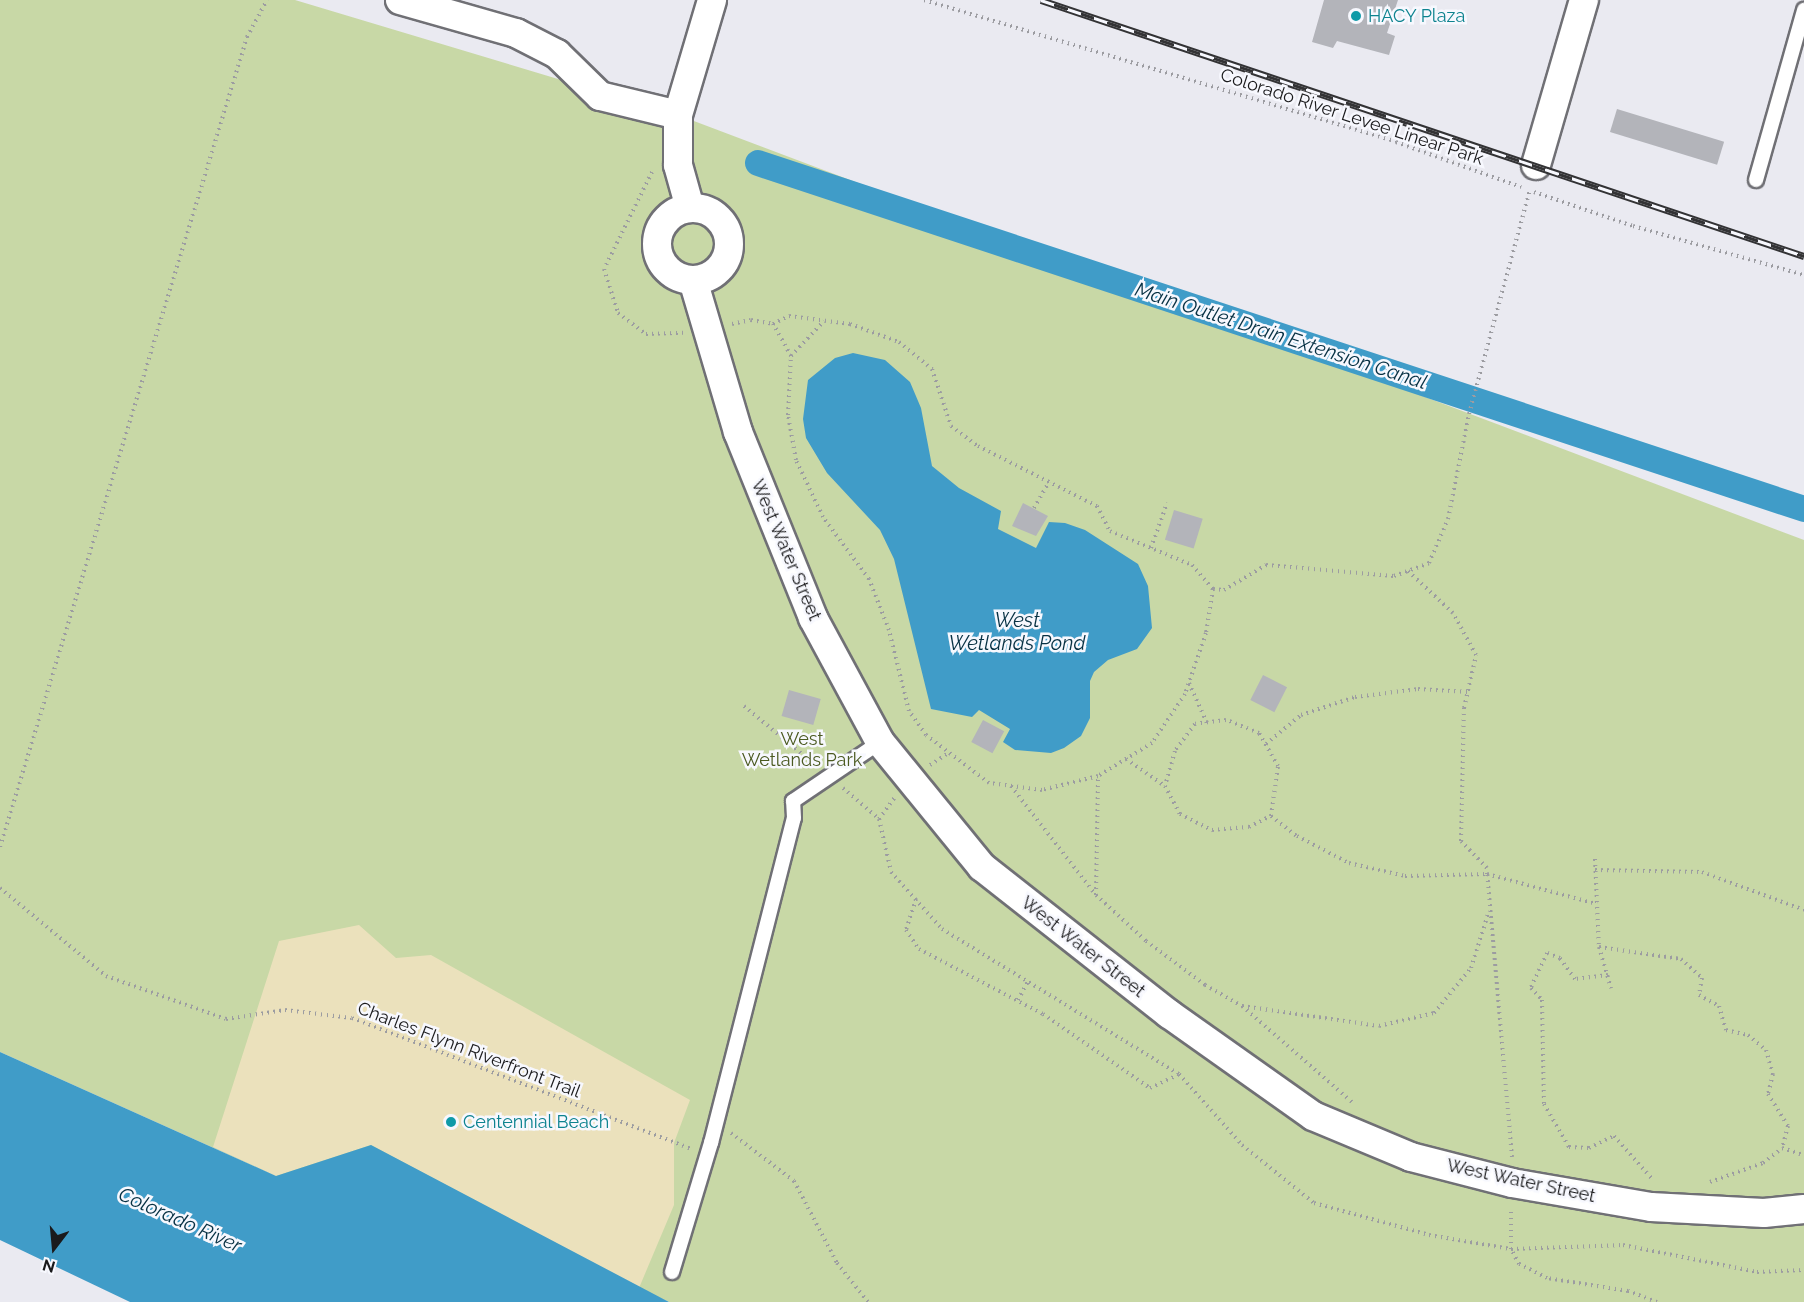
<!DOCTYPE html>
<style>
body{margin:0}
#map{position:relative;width:1804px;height:1302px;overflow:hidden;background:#eaeaf1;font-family:Raleway,sans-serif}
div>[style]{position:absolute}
.green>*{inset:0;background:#c8d8a6}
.sand>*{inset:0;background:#ebe1bc}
.water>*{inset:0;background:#409cc8}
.canal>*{height:26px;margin:-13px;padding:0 13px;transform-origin:13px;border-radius:13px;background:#409cc8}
.building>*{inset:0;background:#b3b4ba;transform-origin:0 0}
.path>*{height:4px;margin-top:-2px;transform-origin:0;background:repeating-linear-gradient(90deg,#9c9ca1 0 1.5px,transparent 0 6px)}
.roads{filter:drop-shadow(2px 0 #707075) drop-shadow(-2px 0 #707075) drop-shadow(0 2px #707075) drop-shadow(0 -2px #707075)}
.service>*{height:14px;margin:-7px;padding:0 7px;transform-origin:7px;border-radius:7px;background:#fff}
.minor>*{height:28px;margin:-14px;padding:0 14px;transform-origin:14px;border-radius:14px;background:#fff}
.minor>.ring{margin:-14px;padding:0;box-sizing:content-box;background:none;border:28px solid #fff;border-radius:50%}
.rail>*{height:7px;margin-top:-3.5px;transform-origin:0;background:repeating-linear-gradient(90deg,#f7f8fe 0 14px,#333335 0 28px);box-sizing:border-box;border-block:2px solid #333335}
.dots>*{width:16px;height:16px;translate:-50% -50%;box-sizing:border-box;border:3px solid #f7f8fe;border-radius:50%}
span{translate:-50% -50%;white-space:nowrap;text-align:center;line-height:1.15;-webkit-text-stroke:5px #f7f8fe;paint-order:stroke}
.culture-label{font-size:18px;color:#0d838f}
.left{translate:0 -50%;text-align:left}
.street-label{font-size:18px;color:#1a1a1c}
.park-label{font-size:18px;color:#4b5a21}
.water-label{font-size:20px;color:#073144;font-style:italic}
.north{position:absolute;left:24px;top:1218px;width:60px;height:60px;-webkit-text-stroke:4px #f7f8fe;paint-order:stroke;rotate:196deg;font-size:16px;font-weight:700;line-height:24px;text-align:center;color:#1a1a1c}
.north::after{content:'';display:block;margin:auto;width:21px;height:27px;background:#1a1a1c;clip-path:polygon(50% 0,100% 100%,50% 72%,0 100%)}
</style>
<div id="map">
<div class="green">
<i style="clip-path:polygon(0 0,295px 0,678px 115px,1804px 540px,1804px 1302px,669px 1302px,639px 1288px,276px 1176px,0 1052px)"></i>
</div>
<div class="sand">
<i style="clip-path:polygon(359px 925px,396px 958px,431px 955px,690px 1100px,674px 1143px,674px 1205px,639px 1288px,371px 1145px,276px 1176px,213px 1147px,279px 941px)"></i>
</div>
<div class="water">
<i style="clip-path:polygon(853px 353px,885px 360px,910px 382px,921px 408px,932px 466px,959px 488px,1001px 511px,998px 529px,1036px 548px,1049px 522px,1065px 523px,1085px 530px,1138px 564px,1148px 586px,1152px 628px,1137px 649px,1108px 660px,1094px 672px,1090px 681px,1090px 718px,1081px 736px,1064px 748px,1051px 753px,1015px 750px,1003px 742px,1010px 729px,979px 710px,972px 717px,931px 709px,894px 559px,880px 530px,827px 473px,806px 438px,803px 419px,808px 380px,835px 358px)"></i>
<i style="clip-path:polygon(0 1052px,276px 1176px,371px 1145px,669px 1302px,130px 1302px,0 1240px)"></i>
</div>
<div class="canal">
<i style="left:758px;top:163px;width:1102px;rotate:18.3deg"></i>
</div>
<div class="building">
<i style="clip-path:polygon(1324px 0,1398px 0,1387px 33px,1395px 36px,1389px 55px,1337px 41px,1333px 48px,1312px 42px)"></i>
<i style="left:1617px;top:109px;width:112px;height:24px;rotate:17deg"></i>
<i style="clip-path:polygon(1023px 503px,1048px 516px,1036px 536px,1012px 526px)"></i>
<i style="left:1174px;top:510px;width:30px;height:31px;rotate:17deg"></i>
<i style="left:1263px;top:675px;width:27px;height:28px;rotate:27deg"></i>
<i style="left:789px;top:690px;width:33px;height:27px;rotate:16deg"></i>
<i style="left:983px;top:720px;width:24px;height:25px;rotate:28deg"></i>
</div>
<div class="path">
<i style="left:924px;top:0;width:493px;rotate:16.7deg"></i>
<i style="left:1396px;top:142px;width:133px;rotate:19.8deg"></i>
<i style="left:652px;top:172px;width:108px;rotate:116.3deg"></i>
<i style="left:604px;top:269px;width:46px;rotate:72.3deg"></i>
<i style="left:618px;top:313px;width:35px;rotate:37deg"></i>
<i style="left:646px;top:334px;width:37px;rotate:-2deg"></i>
<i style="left:1534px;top:192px;width:105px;rotate:19deg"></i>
<i style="left:1633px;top:226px;width:178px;rotate:16deg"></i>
<i style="left:732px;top:324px;width:19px;rotate:-12deg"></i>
<i style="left:751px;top:320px;width:22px;rotate:10deg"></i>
<i style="left:773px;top:324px;width:18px;rotate:-27deg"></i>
<i style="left:789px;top:316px;width:62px;rotate:7.5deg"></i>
<i style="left:850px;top:324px;width:52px;rotate:20.2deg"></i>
<i style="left:899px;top:342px;width:43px;rotate:39.3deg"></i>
<i style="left:932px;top:369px;width:60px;rotate:71.6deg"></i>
<i style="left:951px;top:426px;width:34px;rotate:37deg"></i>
<i style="left:978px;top:446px;width:133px;rotate:26.8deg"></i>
<i style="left:1097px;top:506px;width:28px;rotate:63deg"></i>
<i style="left:1110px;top:531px;width:89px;rotate:22.5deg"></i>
<i style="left:1192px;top:565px;width:32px;rotate:49deg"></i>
<i style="left:1213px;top:589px;width:45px;rotate:99deg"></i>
<i style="left:1206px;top:633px;width:65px;rotate:109deg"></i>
<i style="left:1185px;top:694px;width:59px;rotate:124deg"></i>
<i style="left:1152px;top:743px;width:63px;rotate:148.6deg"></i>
<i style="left:1098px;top:776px;width:58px;rotate:166deg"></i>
<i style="left:1042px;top:790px;width:53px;rotate:-172.5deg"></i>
<i style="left:989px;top:783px;width:79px;rotate:-142.7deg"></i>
<i style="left:926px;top:735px;width:29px;rotate:-125deg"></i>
<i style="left:909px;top:711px;width:83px;rotate:-103.9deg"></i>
<i style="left:889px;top:630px;width:55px;rotate:-111.4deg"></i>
<i style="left:869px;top:579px;width:77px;rotate:-126.6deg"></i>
<i style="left:823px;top:517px;width:63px;rotate:-115.3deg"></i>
<i style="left:796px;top:460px;width:46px;rotate:-100.1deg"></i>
<i style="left:788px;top:415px;width:59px;rotate:-87.1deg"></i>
<i style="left:791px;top:356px;width:37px;rotate:-119deg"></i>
<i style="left:791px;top:356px;width:48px;rotate:-46.7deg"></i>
<i style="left:1034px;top:508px;width:30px;rotate:-60deg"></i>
<i style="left:1151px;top:548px;width:48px;rotate:-70.4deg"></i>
<i style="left:1213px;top:589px;width:11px;rotate:5deg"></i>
<i style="left:1224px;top:590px;width:49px;rotate:-30.8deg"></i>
<i style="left:1266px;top:565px;width:128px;rotate:4.9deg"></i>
<i style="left:1394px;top:576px;width:37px;rotate:-20deg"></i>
<i style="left:1429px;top:563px;width:48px;rotate:-66.6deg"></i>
<i style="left:1448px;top:519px;width:107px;rotate:-78.7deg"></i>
<i style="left:1469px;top:414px;width:233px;rotate:-74.8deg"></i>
<i style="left:1189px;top:683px;width:44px;rotate:65.8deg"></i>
<i style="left:744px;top:706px;width:91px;rotate:39.6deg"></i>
<i style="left:1266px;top:744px;width:45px;rotate:-39.6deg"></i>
<i style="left:1301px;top:715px;width:57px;rotate:-18.4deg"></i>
<i style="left:1355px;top:697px;width:64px;rotate:-7.2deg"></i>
<i style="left:1418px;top:689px;width:50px;rotate:3.4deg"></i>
<i style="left:1126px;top:759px;width:47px;rotate:34.7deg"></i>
<i style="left:930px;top:765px;width:20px;rotate:-33deg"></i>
<i style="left:1011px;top:786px;width:138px;rotate:52.1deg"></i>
<i style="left:1096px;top:895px;width:68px;rotate:42.6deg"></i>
<i style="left:1146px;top:941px;width:74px;rotate:36.7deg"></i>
<i style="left:1205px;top:985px;width:43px;rotate:29.6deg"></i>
<i style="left:1242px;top:1006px;width:147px;rotate:41.1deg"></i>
<i style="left:843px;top:788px;width:48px;rotate:40.7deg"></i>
<i style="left:879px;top:819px;width:26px;rotate:-54deg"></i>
<i style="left:1271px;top:816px;width:50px;rotate:-82deg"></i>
<i style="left:1278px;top:766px;width:38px;rotate:-120deg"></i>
<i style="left:1259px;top:733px;width:35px;rotate:-158deg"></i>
<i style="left:1226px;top:720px;width:31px;rotate:173deg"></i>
<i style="left:1195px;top:724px;width:34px;rotate:127deg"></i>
<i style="left:1175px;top:751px;width:36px;rotate:106deg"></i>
<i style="left:1165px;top:786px;width:32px;rotate:62deg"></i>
<i style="left:1180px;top:814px;width:36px;rotate:27deg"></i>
<i style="left:1212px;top:830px;width:37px;rotate:-5deg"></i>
<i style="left:1249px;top:827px;width:25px;rotate:-27deg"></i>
<i style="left:1271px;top:816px;width:33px;rotate:38deg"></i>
<i style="left:1297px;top:836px;width:59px;rotate:27.4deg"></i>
<i style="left:1349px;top:863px;width:57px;rotate:13.1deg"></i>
<i style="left:1405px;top:876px;width:82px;rotate:-1.4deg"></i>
<i style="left:1487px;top:874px;width:6px;rotate:-90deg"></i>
<i style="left:1487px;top:868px;width:37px;rotate:-134deg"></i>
<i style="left:1461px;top:841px;width:133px;rotate:-88.7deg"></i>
<i style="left:1464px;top:708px;width:54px;rotate:-77.2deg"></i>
<i style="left:1476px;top:655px;width:48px;rotate:-118.7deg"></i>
<i style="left:1453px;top:613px;width:62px;rotate:-137deg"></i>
<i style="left:879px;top:819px;width:54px;rotate:77.2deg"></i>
<i style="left:891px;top:872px;width:76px;rotate:48.2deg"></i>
<i style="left:942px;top:929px;width:278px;rotate:31.5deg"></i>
<i style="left:1179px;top:1074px;width:95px;rotate:48.4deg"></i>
<i style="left:1242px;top:1145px;width:92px;rotate:38.9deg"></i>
<i style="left:1314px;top:1203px;width:119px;rotate:15.5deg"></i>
<i style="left:1429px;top:1235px;width:83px;rotate:9.7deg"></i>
<i style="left:1511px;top:1249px;width:40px;rotate:-90deg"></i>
<i style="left:0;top:847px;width:847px;rotate:-73.04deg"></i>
<i style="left:247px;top:37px;width:42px;rotate:-61.6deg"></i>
<i style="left:1595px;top:859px;width:88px;rotate:87.4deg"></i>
<i style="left:1599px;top:947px;width:43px;rotate:73.7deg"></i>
<i style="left:1595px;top:870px;width:107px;rotate:1.1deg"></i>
<i style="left:1702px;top:872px;width:109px;rotate:20.4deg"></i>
<i style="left:0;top:888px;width:138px;rotate:39.7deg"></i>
<i style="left:106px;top:976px;width:127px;rotate:19.7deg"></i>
<i style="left:226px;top:1019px;width:60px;rotate:-8.7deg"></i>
<i style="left:285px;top:1010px;width:67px;rotate:6.8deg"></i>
<i style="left:352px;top:1018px;width:363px;rotate:21.1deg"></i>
<i style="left:1096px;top:895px;width:119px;rotate:-89deg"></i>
<i style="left:916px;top:899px;width:33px;rotate:108deg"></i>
<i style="left:906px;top:930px;width:23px;rotate:56deg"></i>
<i style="left:919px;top:949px;width:140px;rotate:27.7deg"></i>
<i style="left:1043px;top:1014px;width:130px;rotate:34.7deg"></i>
<i style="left:1150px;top:1088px;width:31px;rotate:-25deg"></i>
<i style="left:1599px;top:947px;width:83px;rotate:8.3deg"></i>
<i style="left:1681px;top:959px;width:28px;rotate:42deg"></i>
<i style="left:1702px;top:978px;width:17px;rotate:100deg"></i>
<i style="left:1699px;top:995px;width:23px;rotate:29deg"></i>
<i style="left:1719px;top:1006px;width:25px;rotate:74deg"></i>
<i style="left:1726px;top:1030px;width:23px;rotate:13deg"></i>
<i style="left:1748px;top:1035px;width:23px;rotate:40deg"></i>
<i style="left:1766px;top:1050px;width:25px;rotate:74deg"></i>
<i style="left:1773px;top:1074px;width:21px;rotate:104deg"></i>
<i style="left:1768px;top:1094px;width:38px;rotate:58deg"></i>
<i style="left:1788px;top:1126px;width:23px;rotate:105deg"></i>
<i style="left:1608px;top:975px;width:33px;rotate:173deg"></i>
<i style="left:1575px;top:979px;width:26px;rotate:-126deg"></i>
<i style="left:1560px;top:958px;width:14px;rotate:-159deg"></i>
<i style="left:1547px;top:953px;width:38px;rotate:115deg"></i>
<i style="left:1531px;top:988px;width:16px;rotate:47deg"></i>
<i style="left:1542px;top:1000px;width:104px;rotate:88.9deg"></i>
<i style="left:1544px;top:1104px;width:50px;rotate:59.8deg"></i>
<i style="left:1569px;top:1147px;width:20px;rotate:3deg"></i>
<i style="left:1589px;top:1148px;width:28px;rotate:-26deg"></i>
<i style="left:1614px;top:1136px;width:59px;rotate:48.4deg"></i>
<i style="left:1018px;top:1000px;width:21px;rotate:-62deg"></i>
<i style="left:1242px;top:1006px;width:138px;rotate:8.3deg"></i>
<i style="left:1379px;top:1026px;width:57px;rotate:-13.3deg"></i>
<i style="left:1434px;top:1013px;width:58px;rotate:-50.6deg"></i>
<i style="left:1471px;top:968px;width:60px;rotate:-72.5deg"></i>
<i style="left:731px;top:1133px;width:79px;rotate:37.3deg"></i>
<i style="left:794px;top:1181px;width:93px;rotate:62.3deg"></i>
<i style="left:837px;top:1263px;width:50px;rotate:51.5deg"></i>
<i style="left:1512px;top:1157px;width:284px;rotate:-95deg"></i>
<i style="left:1487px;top:874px;width:114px;rotate:15.3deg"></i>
<i style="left:1710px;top:1182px;width:56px;rotate:-19.7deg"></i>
<i style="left:1763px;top:1163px;width:24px;rotate:-38deg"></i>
<i style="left:1782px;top:1148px;width:23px;rotate:18deg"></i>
<i style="left:1657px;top:1302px;width:31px;rotate:-159deg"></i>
<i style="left:1628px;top:1291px;width:82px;rotate:-170.9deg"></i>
<i style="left:1547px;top:1278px;width:31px;rotate:-153deg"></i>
<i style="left:1519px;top:1264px;width:17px;rotate:-118deg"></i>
<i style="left:1511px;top:1249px;width:112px;rotate:-2deg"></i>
<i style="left:1623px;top:1245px;width:137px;rotate:11.4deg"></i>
<i style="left:1757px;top:1272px;width:47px;rotate:-2.4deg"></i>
</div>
<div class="roads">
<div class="service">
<i style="left:1756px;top:180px;width:177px;rotate:-74.2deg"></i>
<i style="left:672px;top:1272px;width:135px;rotate:-73.2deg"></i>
<i style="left:711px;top:1143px;width:335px;rotate:-75.7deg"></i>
<i style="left:794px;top:818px;width:17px;rotate:-93deg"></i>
<i style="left:793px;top:801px;width:105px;rotate:-34.1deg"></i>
</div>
<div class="minor">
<i style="left:400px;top:0;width:121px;rotate:15.9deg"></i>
<i style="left:516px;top:33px;width:46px;rotate:27.1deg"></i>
<i style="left:557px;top:54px;width:60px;rotate:44.3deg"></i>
<i style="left:600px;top:96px;width:80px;rotate:13.7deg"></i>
<i style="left:1536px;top:165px;width:172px;rotate:-73.8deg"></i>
<i style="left:690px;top:208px;width:45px;rotate:-105.6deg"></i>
<i style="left:678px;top:165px;width:50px;rotate:-90deg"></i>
<i style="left:678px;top:115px;width:120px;rotate:-73.5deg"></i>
<i class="ring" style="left:657px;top:208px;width:44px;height:44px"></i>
<i style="left:693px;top:280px;width:159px;rotate:73.5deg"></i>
<i style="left:738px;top:432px;width:201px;rotate:68deg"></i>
<i style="left:813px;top:618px;width:141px;rotate:61.6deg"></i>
<i style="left:880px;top:742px;width:161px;rotate:50.8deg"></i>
<i style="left:982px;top:867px;width:238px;rotate:38.2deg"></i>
<i style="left:1169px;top:1014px;width:176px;rotate:35.3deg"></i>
<i style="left:1313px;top:1116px;width:106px;rotate:22.7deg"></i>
<i style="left:1411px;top:1157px;width:104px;rotate:14.4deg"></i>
<i style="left:1512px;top:1183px;width:141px;rotate:9.8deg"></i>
<i style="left:1651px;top:1207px;width:113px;rotate:3deg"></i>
<i style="left:1764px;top:1213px;width:40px;rotate:-5.7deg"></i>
</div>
</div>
<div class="rail">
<i style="left:1041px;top:0;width:805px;rotate:18.55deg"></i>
</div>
<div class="dots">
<i style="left:1356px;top:16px;background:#0f9aa8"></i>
<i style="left:451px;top:1122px;background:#0f9aa8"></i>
</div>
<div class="culture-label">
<span class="left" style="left:1368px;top:16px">HACY Plaza</span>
<span class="left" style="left:463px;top:1122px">Centennial Beach</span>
</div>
<div class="street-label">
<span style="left:1352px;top:117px;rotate:18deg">Colorado River Levee Linear Park</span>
<span style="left:786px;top:550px;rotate:67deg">West Water Street</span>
<span style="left:1083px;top:947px;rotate:38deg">West Water Street</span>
<span style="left:469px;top:1050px;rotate:21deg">Charles Flynn Riverfront Trail</span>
<span style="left:1521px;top:1181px;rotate:12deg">West Water Street</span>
</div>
<div class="park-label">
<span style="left:802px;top:750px">West<br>Wetlands Park</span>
</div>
<div class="water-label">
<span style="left:1281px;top:336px;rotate:18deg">Main Outlet Drain Extension Canal</span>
<span style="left:1017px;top:632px">West<br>Wetlands Pond</span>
<span style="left:180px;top:1220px;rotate:24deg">Colorado River</span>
</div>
<div class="north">N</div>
</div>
